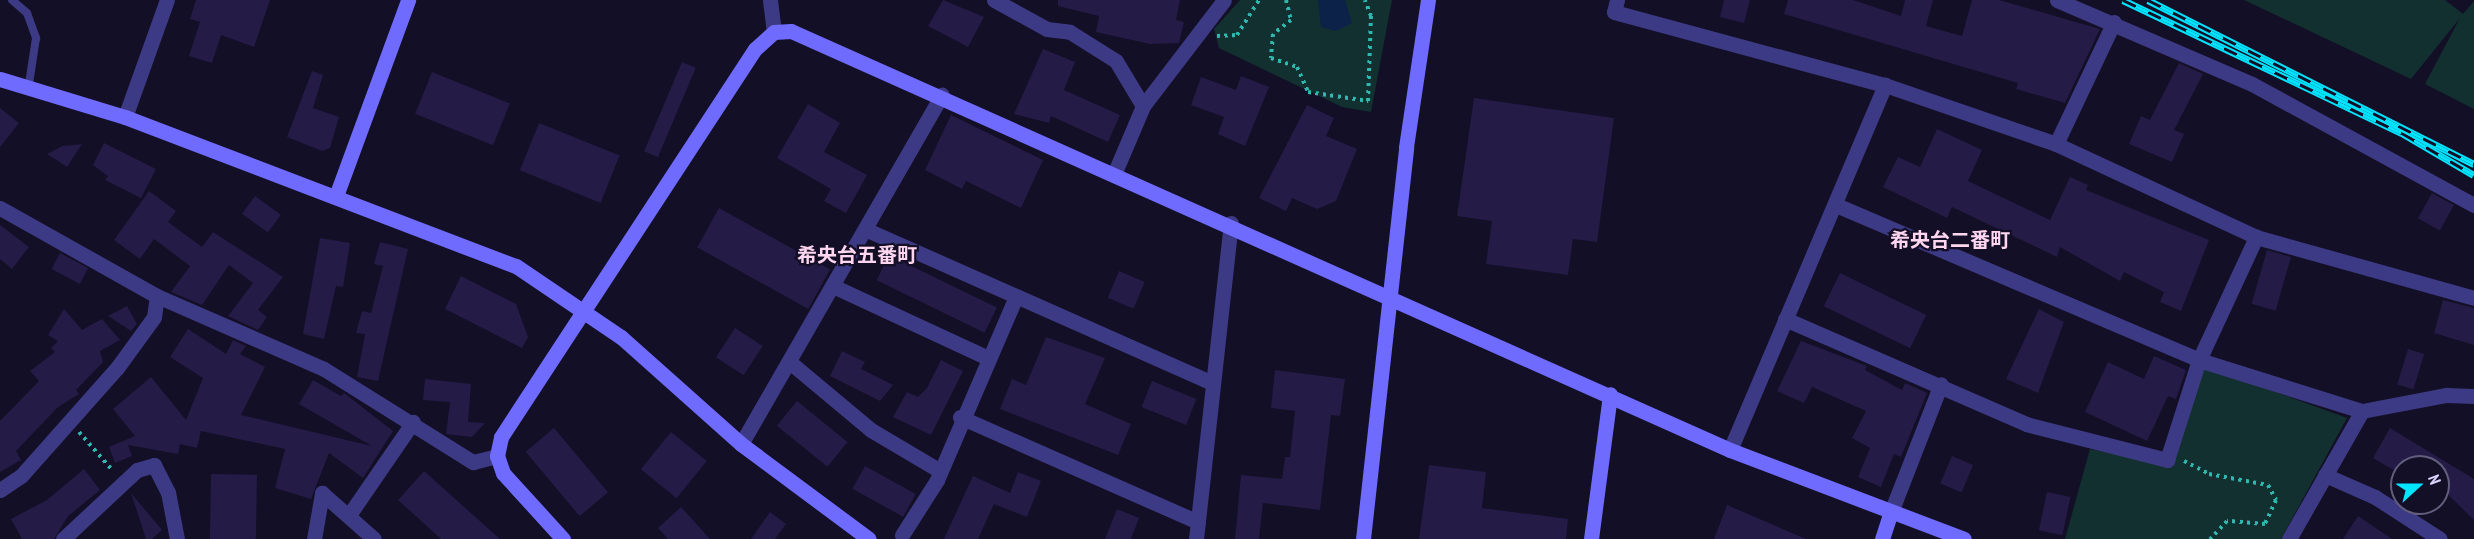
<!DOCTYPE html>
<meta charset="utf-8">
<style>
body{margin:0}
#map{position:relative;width:2474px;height:539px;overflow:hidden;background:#130f26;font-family:"PT Sans Narrow","Noto Sans JP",sans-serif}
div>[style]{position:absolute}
.green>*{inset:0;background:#12302f}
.water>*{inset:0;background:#0c2248}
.building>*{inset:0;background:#241b47;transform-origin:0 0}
.path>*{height:4px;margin-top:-2px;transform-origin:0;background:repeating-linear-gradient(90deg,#2fb8b0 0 3px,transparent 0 7.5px)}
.lane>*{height:8px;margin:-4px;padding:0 4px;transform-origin:4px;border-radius:4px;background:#3d3a85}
.street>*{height:15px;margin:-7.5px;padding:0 7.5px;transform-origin:7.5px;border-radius:7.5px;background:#3d3a85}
.secondary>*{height:15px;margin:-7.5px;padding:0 7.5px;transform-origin:7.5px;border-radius:7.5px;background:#6f6bff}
.rail>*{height:7px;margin-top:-3.5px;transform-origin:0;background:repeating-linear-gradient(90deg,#130f26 0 14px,#00e5ff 0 28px);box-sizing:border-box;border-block:2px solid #00e5ff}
span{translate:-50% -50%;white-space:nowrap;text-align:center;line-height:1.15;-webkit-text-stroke:4.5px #130f26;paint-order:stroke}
.quarter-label{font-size:20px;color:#ffd6f0;font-weight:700}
.north{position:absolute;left:2390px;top:455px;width:60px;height:60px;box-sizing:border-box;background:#130f26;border:2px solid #625e7d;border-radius:50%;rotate:69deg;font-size:16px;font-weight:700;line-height:24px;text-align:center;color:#d9d4ff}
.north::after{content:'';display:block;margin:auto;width:21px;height:27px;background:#00e5ff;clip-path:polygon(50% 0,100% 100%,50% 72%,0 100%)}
</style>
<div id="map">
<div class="green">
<i style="clip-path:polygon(1240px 0,1392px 0,1371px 112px,1342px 107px,1219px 48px,1214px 29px)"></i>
<i style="clip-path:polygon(2244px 0,2445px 0,2463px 14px,2474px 1px,2474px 109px,2425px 84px,2460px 18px,2411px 79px)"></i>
<i style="clip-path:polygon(2204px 366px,2347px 418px,2281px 539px,2065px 539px,2090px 449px,2168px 465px)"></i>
</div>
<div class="water">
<i style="clip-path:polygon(1318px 0,1345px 0,1352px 23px,1336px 31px,1321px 27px)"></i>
</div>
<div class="building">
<i style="clip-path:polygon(196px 0,270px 0,254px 47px,221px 35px,212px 63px,189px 56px,200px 22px,190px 19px)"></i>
<i style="clip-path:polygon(943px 0,984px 17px,968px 47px,928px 26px)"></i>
<i style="clip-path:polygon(1058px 0,1180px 0,1176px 20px,1184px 22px,1179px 43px,1150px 44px,1096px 32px,1099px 16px,1058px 6px)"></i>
<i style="clip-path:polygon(1724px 0,1750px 0,1744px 23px,1720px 17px)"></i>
<i style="clip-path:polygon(1788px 0,1853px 0,1901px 16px,1905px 0,1933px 0,1926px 26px,1962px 36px,1972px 0,1999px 0,2100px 29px,2065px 103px,2016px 89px,2018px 83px,1784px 14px)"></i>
<i style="clip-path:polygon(1043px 49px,1075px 62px,1064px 90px,1120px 115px,1108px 142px,1051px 116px,1049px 123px,1014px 114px)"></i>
<i style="left:682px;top:62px;width:15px;height:97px;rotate:23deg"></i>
<i style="clip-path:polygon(2179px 63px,2203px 74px,2174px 130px,2184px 134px,2172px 162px,2129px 144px,2141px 116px,2150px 120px)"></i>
<i style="clip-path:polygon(312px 71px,323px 75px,313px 108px,339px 117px,330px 148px,322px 151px,287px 137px)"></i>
<i style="left:432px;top:72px;width:84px;height:45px;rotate:22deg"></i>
<i style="clip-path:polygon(1241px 76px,1269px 87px,1245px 146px,1218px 134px,1224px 117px,1191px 105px,1201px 77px,1236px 90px)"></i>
<i style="clip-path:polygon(1474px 98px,1614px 118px,1597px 242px,1573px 239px,1568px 275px,1486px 264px,1492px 221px,1457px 216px)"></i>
<i style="clip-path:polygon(808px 104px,840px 123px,824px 152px,867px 175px,846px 213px,824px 201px,831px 189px,777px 158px)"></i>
<i style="clip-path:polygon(1307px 105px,1334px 118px,1326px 136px,1357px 149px,1336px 201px,1317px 209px,1292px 198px,1286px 211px,1259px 198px)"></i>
<i style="clip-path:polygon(0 108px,19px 123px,0 147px)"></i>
<i style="clip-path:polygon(951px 115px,1043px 160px,1021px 208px,966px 181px,962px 189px,925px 170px)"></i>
<i style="left:539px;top:123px;width:87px;height:51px;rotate:22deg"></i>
<i style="clip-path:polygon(1937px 129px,1982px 150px,1968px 181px,2050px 220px,2070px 177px,2088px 185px,2086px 190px,2209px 240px,2181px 311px,2160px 302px,2164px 292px,2124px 272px,2120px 281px,2060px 247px,2057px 257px,1952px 207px,1947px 218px,1883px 187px,1898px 157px,1920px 167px)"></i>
<i style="clip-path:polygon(104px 143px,156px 169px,141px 198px,105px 180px,108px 176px,93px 165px)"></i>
<i style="clip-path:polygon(82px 144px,67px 167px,47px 154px,62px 146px)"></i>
<i style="clip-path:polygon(149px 191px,176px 211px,168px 222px,202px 247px,213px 232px,283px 277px,258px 310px,267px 317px,258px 330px,228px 316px,253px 283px,229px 265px,202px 305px,171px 292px,190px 266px,154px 239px,140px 259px,114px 240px)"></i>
<i style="left:2432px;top:193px;width:25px;height:29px;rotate:29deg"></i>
<i style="left:255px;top:196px;width:32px;height:22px;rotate:36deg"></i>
<i style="left:719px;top:208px;width:127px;height:45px;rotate:29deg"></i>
<i style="clip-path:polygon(0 225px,29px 247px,12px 269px,0 259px)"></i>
<i style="clip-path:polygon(320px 238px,350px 243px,343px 287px,336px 286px,324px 339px,303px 334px)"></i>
<i style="clip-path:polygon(380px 242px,408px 249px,378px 381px,357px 377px,365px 334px,356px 333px,362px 311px,371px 313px,383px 266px,374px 264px)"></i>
<i style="left:2267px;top:250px;width:25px;height:56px;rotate:16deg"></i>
<i style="left:60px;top:253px;width:32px;height:18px;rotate:28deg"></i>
<i style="left:889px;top:255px;width:120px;height:28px;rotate:26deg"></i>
<i style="left:1119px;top:271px;width:28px;height:29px;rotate:23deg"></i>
<i style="left:1840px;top:273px;width:96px;height:37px;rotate:26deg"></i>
<i style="clip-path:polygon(461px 276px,516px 304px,528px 337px,522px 348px,445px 309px)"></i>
<i style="clip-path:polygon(2443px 300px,2474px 308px,2474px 345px,2434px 333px)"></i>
<i style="clip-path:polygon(127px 306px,137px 324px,131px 331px,108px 316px)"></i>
<i style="clip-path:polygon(64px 309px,82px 330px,102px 319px,120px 340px,100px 351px,103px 362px,76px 390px,79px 394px,58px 407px,16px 451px,21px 460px,0 472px,0 421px,39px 381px,30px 371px,55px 352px,51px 348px,58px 341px,48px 335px)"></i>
<i style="clip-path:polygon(2039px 309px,2064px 322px,2038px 393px,2006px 379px)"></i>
<i style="left:735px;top:328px;width:33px;height:35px;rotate:33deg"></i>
<i style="clip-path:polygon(188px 329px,226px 354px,233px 340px,246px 346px,240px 354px,265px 367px,241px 415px,372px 446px,299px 404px,313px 380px,341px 396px,344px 393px,393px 431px,363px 478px,329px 453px,311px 499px,275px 488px,285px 449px,201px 431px,197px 448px,180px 444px,178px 454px,128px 445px,132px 456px,115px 463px,109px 447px,135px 436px,113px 409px,151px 377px,186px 420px,203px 378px,170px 357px)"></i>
<i style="clip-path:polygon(1046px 337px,1105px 358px,1085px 404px,1131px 424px,1118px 455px,1000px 409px,1012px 379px,1026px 385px)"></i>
<i style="clip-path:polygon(1801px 341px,1867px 366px,1865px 370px,1902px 390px,1905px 383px,1927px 393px,1901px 457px,1894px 454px,1881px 487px,1858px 477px,1870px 448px,1852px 438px,1866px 411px,1812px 387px,1804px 403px,1777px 391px)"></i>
<i style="left:2408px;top:349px;width:17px;height:37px;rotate:17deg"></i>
<i style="clip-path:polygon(842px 351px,865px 362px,861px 369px,893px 385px,880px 401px,830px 376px)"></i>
<i style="clip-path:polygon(2154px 356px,2186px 370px,2176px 399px,2168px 396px,2147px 441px,2085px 412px,2108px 362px,2144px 379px)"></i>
<i style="clip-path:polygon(941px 360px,963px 371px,931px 435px,893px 417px,907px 392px,918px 397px,927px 388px)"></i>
<i style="clip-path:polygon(1275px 370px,1345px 379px,1340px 416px,1331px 415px,1320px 510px,1263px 503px,1259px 539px,1235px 539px,1241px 475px,1282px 479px,1285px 457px,1290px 457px,1295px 411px,1271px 408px)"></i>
<i style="clip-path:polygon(425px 379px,471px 384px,468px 422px,485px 423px,472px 437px,446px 434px,450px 402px,423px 400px)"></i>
<i style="left:1152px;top:381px;width:48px;height:28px;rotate:22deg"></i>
<i style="left:797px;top:401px;width:65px;height:32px;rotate:39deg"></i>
<i style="left:554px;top:428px;width:84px;height:37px;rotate:50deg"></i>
<i style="clip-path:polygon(2390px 428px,2474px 479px,2474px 520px,2438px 485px,2438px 467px,2402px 467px,2402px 475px,2373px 458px)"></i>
<i style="left:671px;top:432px;width:46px;height:48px;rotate:39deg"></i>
<i style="left:1952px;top:456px;width:23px;height:30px;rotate:23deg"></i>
<i style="clip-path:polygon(1429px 465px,1486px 472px,1482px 508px,1568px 519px,1566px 539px,1419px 539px)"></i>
<i style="left:865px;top:466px;width:58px;height:26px;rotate:29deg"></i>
<i style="clip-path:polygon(84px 469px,100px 490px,68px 516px,54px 539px,22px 539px,11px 519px,47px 500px)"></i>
<i style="clip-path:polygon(424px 471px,500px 539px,441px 539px,398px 500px)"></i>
<i style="clip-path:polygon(1018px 472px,1041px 481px,1027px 517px,994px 504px,978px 539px,944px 539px,973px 476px,1010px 493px)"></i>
<i style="left:211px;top:474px;width:46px;height:65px;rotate:1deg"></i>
<i style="left:2047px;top:492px;width:24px;height:39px;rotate:12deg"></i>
<i style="clip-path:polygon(131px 493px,162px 530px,152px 539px,146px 539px)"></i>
<i style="clip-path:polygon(1727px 505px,1755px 517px,1806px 539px,1714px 539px)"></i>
<i style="clip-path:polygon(681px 507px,710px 539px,668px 539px,658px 528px)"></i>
<i style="clip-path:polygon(1117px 509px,1139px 518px,1131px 539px,1105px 539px)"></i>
<i style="clip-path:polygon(770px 512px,786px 524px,775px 539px,751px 539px)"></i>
<i style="clip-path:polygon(2358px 516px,2392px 539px,2343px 539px)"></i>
</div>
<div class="path">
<i style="left:1286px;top:0;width:21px;rotate:76deg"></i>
<i style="left:1291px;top:20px;width:23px;rotate:142deg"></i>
<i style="left:1273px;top:34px;width:24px;rotate:95deg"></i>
<i style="left:1271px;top:58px;width:28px;rotate:19deg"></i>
<i style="left:1297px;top:67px;width:27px;rotate:66deg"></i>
<i style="left:1308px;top:92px;width:61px;rotate:8.5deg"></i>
<i style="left:1368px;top:101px;width:85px;rotate:-88deg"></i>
<i style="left:1371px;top:16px;width:17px;rotate:-111deg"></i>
<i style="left:1217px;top:36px;width:20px;rotate:-3deg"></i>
<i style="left:1237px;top:35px;width:41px;rotate:-57.8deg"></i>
<i style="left:79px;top:432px;width:52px;rotate:48.9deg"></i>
<i style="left:2184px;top:461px;width:28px;rotate:27deg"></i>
<i style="left:2209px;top:474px;width:60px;rotate:10.6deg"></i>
<i style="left:2268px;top:485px;width:17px;rotate:62deg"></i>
<i style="left:2276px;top:500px;width:26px;rotate:115deg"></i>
<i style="left:2265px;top:524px;width:38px;rotate:-175deg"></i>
<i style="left:2227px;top:521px;width:25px;rotate:133deg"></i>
</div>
<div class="lane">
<i style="left:12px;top:0;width:20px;rotate:41deg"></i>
<i style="left:27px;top:13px;width:27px;rotate:70deg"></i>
<i style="left:36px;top:38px;width:47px;rotate:98.7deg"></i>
</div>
<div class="street">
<i style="left:770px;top:0;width:32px;rotate:83deg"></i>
<i style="left:994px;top:0;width:60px;rotate:28.7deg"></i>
<i style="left:1047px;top:29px;width:23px;rotate:7deg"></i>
<i style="left:1070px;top:32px;width:54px;rotate:32.2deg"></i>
<i style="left:1116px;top:61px;width:52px;rotate:59deg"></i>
<i style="left:1617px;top:0;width:12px;rotate:104deg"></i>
<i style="left:1614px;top:12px;width:281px;rotate:15.1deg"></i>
<i style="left:1885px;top:85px;width:181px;rotate:19deg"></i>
<i style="left:2056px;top:144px;width:221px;rotate:24.9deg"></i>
<i style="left:2256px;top:237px;width:226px;rotate:15.6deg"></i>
<i style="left:2057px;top:0;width:212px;rotate:23.3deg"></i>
<i style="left:2252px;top:84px;width:253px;rotate:28.6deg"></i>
<i style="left:125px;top:117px;width:124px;rotate:-70.3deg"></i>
<i style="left:2056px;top:144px;width:135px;rotate:-64.6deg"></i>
<i style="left:1115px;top:172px;width:72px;rotate:-67deg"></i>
<i style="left:1143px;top:106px;width:133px;rotate:-52.6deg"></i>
<i style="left:1836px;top:205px;width:395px;rotate:23.1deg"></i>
<i style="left:2199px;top:360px;width:171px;rotate:17.4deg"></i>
<i style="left:2362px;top:411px;width:86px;rotate:-10.8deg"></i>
<i style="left:2446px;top:395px;width:28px;rotate:2deg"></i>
<i style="left:0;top:208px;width:180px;rotate:29.3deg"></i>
<i style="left:157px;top:296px;width:182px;rotate:23.6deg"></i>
<i style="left:324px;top:369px;width:176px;rotate:32deg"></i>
<i style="left:473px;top:462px;width:25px;rotate:-14deg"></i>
<i style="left:867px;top:230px;width:378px;rotate:23.9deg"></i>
<i style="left:835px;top:287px;width:166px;rotate:24.9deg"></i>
<i style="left:1785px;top:319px;width:263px;rotate:23.5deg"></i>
<i style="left:2026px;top:424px;width:146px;rotate:14.3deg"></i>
<i style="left:2167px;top:460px;width:105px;rotate:-72.3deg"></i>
<i style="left:2199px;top:360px;width:136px;rotate:-65.1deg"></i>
<i style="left:792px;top:364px;width:103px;rotate:39.9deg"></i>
<i style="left:871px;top:430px;width:77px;rotate:30.6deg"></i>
<i style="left:960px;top:417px;width:260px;rotate:23.8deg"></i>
<i style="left:741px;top:444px;width:403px;rotate:-60.1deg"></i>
<i style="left:1730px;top:450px;width:397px;rotate:-67deg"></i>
<i style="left:2325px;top:475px;width:55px;rotate:23.7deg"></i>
<i style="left:2375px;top:497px;width:77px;rotate:32.9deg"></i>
<i style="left:0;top:490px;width:25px;rotate:-34deg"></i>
<i style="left:21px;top:476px;width:144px;rotate:-48.4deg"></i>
<i style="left:117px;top:368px;width:63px;rotate:-54deg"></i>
<i style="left:154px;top:317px;width:21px;rotate:-82deg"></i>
<i style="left:1891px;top:512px;width:137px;rotate:-68.7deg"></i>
<i style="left:349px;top:515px;width:113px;rotate:-55.5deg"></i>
<i style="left:902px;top:535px;width:65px;rotate:-57.5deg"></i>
<i style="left:937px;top:480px;width:199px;rotate:-66.7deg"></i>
<i style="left:63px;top:539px;width:101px;rotate:-43deg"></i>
<i style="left:137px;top:470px;width:18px;rotate:-16deg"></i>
<i style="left:154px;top:465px;width:30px;rotate:63deg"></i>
<i style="left:168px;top:492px;width:48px;rotate:79.2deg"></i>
<i style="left:314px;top:539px;width:47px;rotate:-80.1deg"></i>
<i style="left:322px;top:493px;width:69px;rotate:41.5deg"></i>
<i style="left:1196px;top:539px;width:318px;rotate:-83.7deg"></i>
<i style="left:2289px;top:539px;width:147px;rotate:-60.3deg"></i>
</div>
<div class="secondary">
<i style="left:0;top:79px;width:131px;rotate:16.9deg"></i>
<i style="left:125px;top:117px;width:418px;rotate:20.9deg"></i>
<i style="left:516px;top:266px;width:127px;rotate:34.1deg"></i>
<i style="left:621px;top:337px;width:161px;rotate:41.7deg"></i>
<i style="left:741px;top:444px;width:159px;rotate:36.6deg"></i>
<i style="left:336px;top:196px;width:209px;rotate:-69.8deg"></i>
<i style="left:563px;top:539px;width:89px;rotate:-132.3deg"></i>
<i style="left:503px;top:473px;width:18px;rotate:-109deg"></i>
<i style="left:497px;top:456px;width:19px;rotate:-78deg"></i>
<i style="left:501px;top:437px;width:464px;rotate:-56.8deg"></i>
<i style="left:755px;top:49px;width:25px;rotate:-42deg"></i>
<i style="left:774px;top:32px;width:17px;rotate:-3deg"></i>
<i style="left:791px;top:31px;width:1028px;rotate:24.05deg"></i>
<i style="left:1730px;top:450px;width:250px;rotate:20.8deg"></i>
<i style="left:1363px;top:539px;width:394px;rotate:-83.7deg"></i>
<i style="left:1406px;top:147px;width:149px;rotate:-81.5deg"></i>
<i style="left:1591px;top:539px;width:146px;rotate:-82.5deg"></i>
<i style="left:1882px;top:539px;width:28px;rotate:-72deg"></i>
</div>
<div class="rail">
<i style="left:2123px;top:0;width:309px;rotate:25.5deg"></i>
<i style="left:2402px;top:133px;width:83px;rotate:30.3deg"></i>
<i style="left:2148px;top:0;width:365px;rotate:26.7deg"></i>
</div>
<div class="quarter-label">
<span style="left:1950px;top:240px">希央台二番町</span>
<span style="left:857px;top:255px">希央台五番町</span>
</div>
<div class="north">N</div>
</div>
